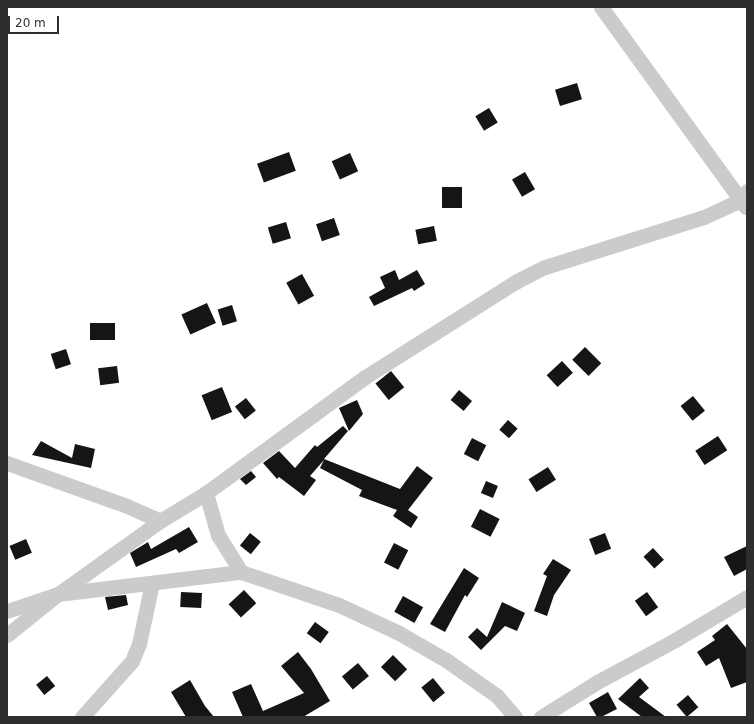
<!DOCTYPE html>
<style>
body{margin:0}
#map{position:relative;width:754px;height:724px;overflow:hidden;background:#fff;font-family:"DejaVu Sans",sans-serif}
div>[style]{position:absolute}
.building>*{inset:0;background:#151515;transform-origin:0 0}
.street>*{height:15px;margin:-7.5px;padding:0 7.5px;transform-origin:7.5px;border-radius:7.5px;background:#cbcbcb}
span{translate:-50% -50%;white-space:nowrap;text-align:center;line-height:1.15;-webkit-text-stroke:4px #fff;paint-order:stroke}
.frame{position:absolute;inset:0;border:8px solid #2e2e2e;pointer-events:none}
.scale{position:absolute;left:8px;top:16px;width:51px;height:18px;box-sizing:border-box;border:2px solid #2e2e2e;border-top:0;padding-left:5px;font-size:12px;line-height:14px;white-space:nowrap;color:#2e2e2e;-webkit-text-stroke:3px #fff;paint-order:stroke}
</style>
<div id="map">
<div class="building">
<i style="left:577px;top:83px;width:17px;height:23px;rotate:73deg"></i>
<i style="left:489px;top:108px;width:17px;height:16px;rotate:59deg"></i>
<i style="left:289px;top:152px;width:20px;height:34px;rotate:70deg"></i>
<i style="left:350px;top:153px;width:20px;height:20px;rotate:66deg"></i>
<i style="left:525px;top:172px;width:20px;height:15px;rotate:60deg"></i>
<i style="left:442px;top:187px;width:20px;height:21px"></i>
<i style="left:334px;top:218px;width:18px;height:19px;rotate:71deg"></i>
<i style="left:286px;top:222px;width:17px;height:19px;rotate:73deg"></i>
<i style="left:434px;top:226px;width:15px;height:19px;rotate:79deg"></i>
<i style="clip-path:polygon(395px 270px,399px 280px,417px 270px,425px 284px,414px 291px,412px 288px,374px 306px,369px 297px,385px 288px,380px 277px)"></i>
<i style="left:302px;top:274px;width:25px;height:18px;rotate:61deg"></i>
<i style="left:207px;top:303px;width:22px;height:28px;rotate:66deg"></i>
<i style="left:232px;top:305px;width:17px;height:15px;rotate:73deg"></i>
<i style="left:115px;top:323px;width:17px;height:25px;rotate:90deg"></i>
<i style="left:585px;top:347px;width:23px;height:18px;rotate:45deg"></i>
<i style="left:66px;top:349px;width:16px;height:16px;rotate:72deg"></i>
<i style="left:562px;top:361px;width:16px;height:21px;rotate:47deg"></i>
<i style="left:117px;top:366px;width:17px;height:19px;rotate:83deg"></i>
<i style="left:391px;top:371px;width:21px;height:20px;rotate:51deg"></i>
<i style="left:222px;top:387px;width:27px;height:22px;rotate:68deg"></i>
<i style="left:459px;top:390px;width:17px;height:13px;rotate:40deg"></i>
<i style="left:693px;top:396px;width:19px;height:16px;rotate:51deg"></i>
<i style="left:246px;top:398px;width:16px;height:14px;rotate:52deg"></i>
<i style="clip-path:polygon(357px 400px,363px 414px,349px 431px,339px 408px)"></i>
<i style="left:508px;top:420px;width:13px;height:13px;rotate:42deg"></i>
<i style="clip-path:polygon(343px 426px,348px 431px,324px 459px,400px 489px,417px 466px,433px 478px,408px 510px,418px 517px,411px 528px,393px 516px,397px 510px,359px 496px,362px 490px,320px 468px,324px 460px,310px 476px,316px 480px,304px 496px,279px 477px,277px 479px,263px 463px,279px 451px,295px 468px,315px 445px,317px 447px)"></i>
<i style="left:718px;top:436px;width:17px;height:27px;rotate:57deg"></i>
<i style="left:472px;top:438px;width:16px;height:18px;rotate:27deg"></i>
<i style="clip-path:polygon(41px 441px,72px 458px,75px 444px,95px 449px,91px 468px,32px 455px)"></i>
<i style="left:548px;top:467px;width:15px;height:23px;rotate:58deg"></i>
<i style="clip-path:polygon(251px 471px,256px 477px,246px 485px,240px 479px)"></i>
<i style="left:486px;top:481px;width:13px;height:13px;rotate:23deg"></i>
<i style="left:480px;top:509px;width:22px;height:20px;rotate:27deg"></i>
<i style="clip-path:polygon(189px 527px,198px 542px,179px 553px,176px 549px,136px 567px,130px 553px,148px 542px,151px 549px)"></i>
<i style="left:250px;top:533px;width:14px;height:16px;rotate:39deg"></i>
<i style="left:605px;top:533px;width:17px;height:17px;rotate:69deg"></i>
<i style="left:26px;top:539px;width:15px;height:18px;rotate:67deg"></i>
<i style="left:394px;top:543px;width:16px;height:22px;rotate:27deg"></i>
<i style="clip-path:polygon(747px 546px,747px 569px,734px 576px,724px 557px)"></i>
<i style="left:653px;top:548px;width:16px;height:13px;rotate:47deg"></i>
<i style="clip-path:polygon(553px 559px,571px 570px,554px 595px,547px 616px,534px 611px,547px 576px,543px 574px)"></i>
<i style="clip-path:polygon(464px 568px,479px 578px,467px 597px,465px 595px,445px 632px,430px 624px)"></i>
<i style="left:244px;top:590px;width:18px;height:21px;rotate:47deg"></i>
<i style="left:181px;top:592px;width:21px;height:15px;rotate:3deg"></i>
<i style="left:647px;top:592px;width:19px;height:15px;rotate:54deg"></i>
<i style="clip-path:polygon(126px 595px,128px 605px,108px 610px,105px 597px)"></i>
<i style="left:403px;top:596px;width:23px;height:18px;rotate:29deg"></i>
<i style="clip-path:polygon(502px 602px,525px 613px,517px 631px,505px 626px,481px 650px,468px 637px,477px 628px,487px 637px)"></i>
<i style="left:315px;top:622px;width:17px;height:14px;rotate:36deg"></i>
<i style="clip-path:polygon(727px 624px,747px 649px,747px 682px,731px 688px,719px 658px,706px 666px,697px 652px,715px 640px,712px 636px)"></i>
<i style="clip-path:polygon(298px 652px,311px 669px,330px 701px,303px 717px,243px 717px,232px 692px,251px 684px,263px 711px,304px 693px,281px 666px)"></i>
<i style="left:393px;top:655px;width:20px;height:17px;rotate:45deg"></i>
<i style="left:358px;top:663px;width:17px;height:21px;rotate:50deg"></i>
<i style="left:47px;top:676px;width:13px;height:14px;rotate:51deg"></i>
<i style="left:433px;top:678px;width:19px;height:15px;rotate:51deg"></i>
<i style="clip-path:polygon(640px 678px,649px 688px,639px 697px,666px 717px,642px 717px,618px 699px)"></i>
<i style="clip-path:polygon(190px 680px,205px 706px,214px 717px,186px 717px,171px 692px)"></i>
<i style="clip-path:polygon(608px 692px,617px 709px,601px 717px,597px 717px,589px 703px)"></i>
<i style="left:688px;top:695px;width:16px;height:15px;rotate:50deg"></i>
</div>
<div class="street">
<i style="left:601px;top:7px;width:247px;rotate:54.1deg"></i>
<i style="left:7px;top:463px;width:127px;rotate:19.7deg"></i>
<i style="left:127px;top:506px;width:36px;rotate:24deg"></i>
<i style="left:206px;top:493px;width:44px;rotate:74.1deg"></i>
<i style="left:218px;top:535px;width:44px;rotate:58.1deg"></i>
<i style="left:7px;top:611px;width:54px;rotate:-18.4deg"></i>
<i style="left:58px;top:594px;width:184px;rotate:-6.9deg"></i>
<i style="left:241px;top:572px;width:103px;rotate:18.6deg"></i>
<i style="left:339px;top:605px;width:66px;rotate:25deg"></i>
<i style="left:399px;top:633px;width:54px;rotate:29.9deg"></i>
<i style="left:446px;top:660px;width:62px;rotate:35.2deg"></i>
<i style="left:497px;top:696px;width:28px;rotate:49deg"></i>
<i style="left:7px;top:635px;width:65px;rotate:-38.8deg"></i>
<i style="left:58px;top:594px;width:125px;rotate:-35.6deg"></i>
<i style="left:160px;top:521px;width:54px;rotate:-31.3deg"></i>
<i style="left:206px;top:493px;width:197px;rotate:-36.1deg"></i>
<i style="left:365px;top:377px;width:180px;rotate:-32.3deg"></i>
<i style="left:517px;top:281px;width:31px;rotate:-27deg"></i>
<i style="left:545px;top:267px;width:167px;rotate:-17.5deg"></i>
<i style="left:704px;top:217px;width:41px;rotate:-24.7deg"></i>
<i style="left:741px;top:200px;width:11px;rotate:-56deg"></i>
<i style="left:82px;top:717px;width:75px;rotate:-48.2deg"></i>
<i style="left:132px;top:661px;width:18px;rotate:-68deg"></i>
<i style="left:139px;top:644px;width:62px;rotate:-78deg"></i>
<i style="left:541px;top:717px;width:66px;rotate:-32deg"></i>
<i style="left:597px;top:682px;width:89px;rotate:-28.3deg"></i>
<i style="left:675px;top:640px;width:84px;rotate:-30.8deg"></i>
</div>
<div class="frame"></div>
<div class="scale">20 m</div>
</div>
